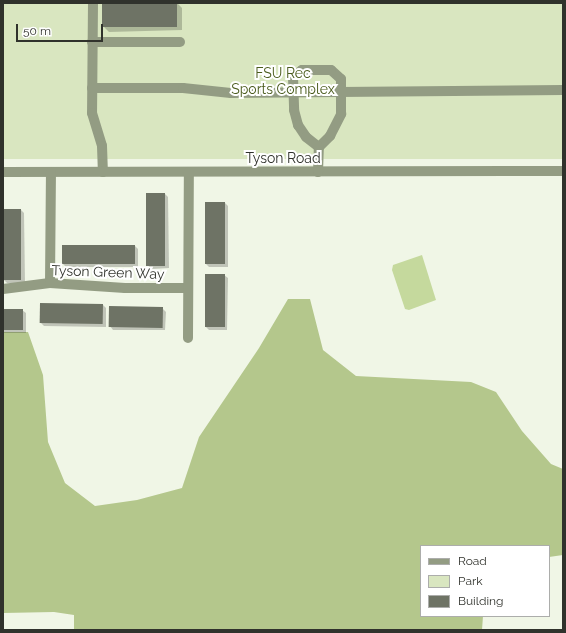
<!DOCTYPE html>
<style>
body{margin:0}
#map{position:relative;width:566px;height:633px;overflow:hidden;background:#f0f6e6;font-family:Raleway,sans-serif}
div>[style]{position:absolute}
.green>*{inset:0;background:#d9e6c0;transform-origin:0 0}
.forest>*{inset:0;background:#b4c78c}
.water>*{inset:0;background:#c5d99d}
.shadow>*{inset:0;background:#0003}
.building>*{inset:0;background:#6e7365;transform-origin:0 0}
.minor>*{height:10px;margin:-5px;padding:0 5px;transform-origin:5px;border-radius:5px;background:#939c83}
span{translate:-50% -50%;white-space:nowrap;text-align:center;line-height:1.15;-webkit-text-stroke:4px #fff;paint-order:stroke}
.park-label{font-size:14px;color:#4a5b1c}
.street-label{font-size:14px;color:#30322c}
.frame{position:absolute;inset:0;border:4px solid #30322c;pointer-events:none}
.legend{position:absolute;left:420px;top:545px;width:130px;height:72px;box-sizing:border-box;background:#fff;border:1px solid #acadab;margin:0;padding:5px 7px;list-style:none;font-size:12px;color:#30322c}
.legend li{display:flex;align-items:center;gap:8px;height:20px}
.legend b{width:20px;border:1px solid #acadab}
.scale{position:absolute;left:16px;top:24px;width:87px;height:18px;box-sizing:border-box;border:2px solid #30322c;border-top:0;padding-left:5px;font-size:12px;line-height:14px;white-space:nowrap;color:#30322c;-webkit-text-stroke:3px #fff;paint-order:stroke}
</style>
<div id="map">
<div class="green">
<i style="left:3px;top:3px;width:560px;height:156px"></i>
</div>
<div class="forest">
<i style="clip-path:polygon(288px 299px,310px 299px,323px 350px,356px 376px,471px 382px,496px 392px,522px 431px,551px 464px,563px 469px,563px 555px,549px 557px,549px 546px,421px 546px,421px 616px,483px 616px,482px 630px,74px 630px,74px 615px,54px 612px,3px 613px,3px 332px,28px 332px,43px 375px,48px 442px,65px 483px,95px 506px,137px 500px,182px 488px,199px 437px,259px 348px)"></i>
</div>
<div class="water">
<i style="clip-path:polygon(422px 255px,436px 300px,409px 310px,405px 309px,392px 270px,393px 265px)"></i>
</div>
<div class="shadow">
<i style="clip-path:polygon(177px 3px,182px 8px,182px 30px,109px 32px,104px 27px)"></i>
<i style="clip-path:polygon(165px 194px,168px 197px,169px 268px,151px 269px,148px 265px)"></i>
<i style="clip-path:polygon(225px 203px,228px 206px,228px 267px,209px 267px,206px 264px)"></i>
<i style="clip-path:polygon(3px 210px,21px 210px,24px 213px,25px 283px,7px 283px,4px 280px)"></i>
<i style="clip-path:polygon(135px 246px,138px 249px,138px 267px,66px 267px,63px 264px)"></i>
<i style="clip-path:polygon(224px 275px,228px 278px,227px 330px,209px 330px,206px 327px)"></i>
<i style="clip-path:polygon(103px 305px,106px 308px,106px 327px,44px 326px,41px 323px)"></i>
<i style="clip-path:polygon(162px 308px,166px 312px,165px 330px,113px 330px,110px 326px)"></i>
<i style="clip-path:polygon(3px 310px,22px 310px,26px 313px,26px 333px,3px 333px)"></i>
</div>
<div class="building">
<i style="left:102px;top:3px;width:75px;height:24px"></i>
<i style="left:146px;top:193px;width:19px;height:73px"></i>
<i style="left:205px;top:202px;width:20px;height:62px"></i>
<i style="left:3px;top:209px;width:18px;height:71px"></i>
<i style="left:62px;top:245px;width:73px;height:19px"></i>
<i style="left:205px;top:274px;width:20px;height:53px"></i>
<i style="left:40px;top:303px;width:63px;height:20px;rotate:1deg"></i>
<i style="left:109px;top:306px;width:54px;height:21px;rotate:1deg"></i>
<i style="left:3px;top:309px;width:20px;height:21px"></i>
</div>
<div class="minor">
<i style="left:93px;top:3px;width:110px;rotate:90.5deg"></i>
<i style="left:92px;top:113px;width:34px;rotate:73deg"></i>
<i style="left:102px;top:146px;width:26px;rotate:88deg"></i>
<i style="left:92px;top:42px;width:88px"></i>
<i style="left:92px;top:88px;width:91px"></i>
<i style="left:183px;top:88px;width:48px;rotate:5.9deg"></i>
<i style="left:231px;top:93px;width:332px;rotate:-0.5deg"></i>
<i style="left:3px;top:172px;width:560px;rotate:-0.1deg"></i>
<i style="left:318px;top:172px;width:25px;rotate:-88deg"></i>
<i style="left:319px;top:147px;width:16px;rotate:-45deg"></i>
<i style="left:330px;top:136px;width:25px;rotate:-63deg"></i>
<i style="left:341px;top:114px;width:35px;rotate:-90deg"></i>
<i style="left:341px;top:79px;width:13px;rotate:-138deg"></i>
<i style="left:331px;top:70px;width:29px;rotate:180deg"></i>
<i style="left:302px;top:70px;width:11px;rotate:142deg"></i>
<i style="left:293px;top:77px;width:33px;rotate:88deg"></i>
<i style="left:294px;top:110px;width:16px;rotate:75deg"></i>
<i style="left:298px;top:125px;width:14px;rotate:56deg"></i>
<i style="left:306px;top:137px;width:16px;rotate:38deg"></i>
<i style="left:50px;top:283px;width:111px;rotate:-89.5deg"></i>
<i style="left:3px;top:289px;width:47px;rotate:-7.3deg"></i>
<i style="left:50px;top:283px;width:75px;rotate:3.8deg"></i>
<i style="left:125px;top:288px;width:63px"></i>
<i style="left:188px;top:338px;width:166px;rotate:-89.7deg"></i>
</div>
<div class="park-label">
<span style="left:283px;top:81px">FSU Rec<br>Sports Complex</span>
</div>
<div class="street-label">
<span style="left:283px;top:158px">Tyson Road</span>
<span style="left:108px;top:272px;rotate:2deg">Tyson Green Way</span>
</div>
<div class="frame"></div>
<ul class="legend">
<li><b style="height:5px;background:#939c83"></b>Road</li>
<li><b style="height:11px;background:#d9e6c0"></b>Park</li>
<li><b style="height:11px;background:#6e7365"></b>Building</li>
</ul>
<div class="scale">50 m</div>
</div>
